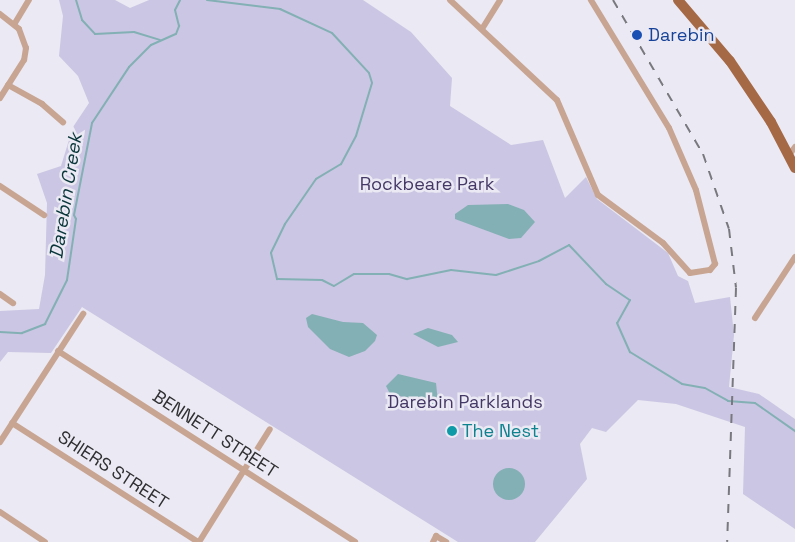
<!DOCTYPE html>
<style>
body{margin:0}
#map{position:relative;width:795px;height:542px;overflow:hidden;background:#ebe9f3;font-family:"Space Grotesk",sans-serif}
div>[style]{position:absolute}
.green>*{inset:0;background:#cbc6e3}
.water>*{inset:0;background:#83b0b4}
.round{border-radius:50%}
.stream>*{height:2px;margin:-1px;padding:0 1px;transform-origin:1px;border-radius:1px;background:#83b0b4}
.street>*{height:6px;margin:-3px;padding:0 3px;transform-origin:3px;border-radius:3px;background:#c8a592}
.primary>*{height:10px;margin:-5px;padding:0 5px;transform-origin:5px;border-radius:5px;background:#a66946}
.rail>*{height:2px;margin-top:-1px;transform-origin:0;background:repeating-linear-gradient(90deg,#79787e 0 9px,transparent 0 18px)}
.dots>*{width:14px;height:14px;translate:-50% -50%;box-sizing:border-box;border:2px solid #ebe9f3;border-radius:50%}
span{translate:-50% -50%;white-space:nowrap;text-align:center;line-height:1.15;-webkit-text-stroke:5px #ebe9f3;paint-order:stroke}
.transit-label{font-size:18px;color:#164399}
.left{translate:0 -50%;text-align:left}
.park-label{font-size:18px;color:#443866}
.culture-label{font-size:18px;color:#0d838f}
.street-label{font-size:18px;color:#303033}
.water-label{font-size:19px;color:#09363a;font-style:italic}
</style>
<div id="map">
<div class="green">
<i style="clip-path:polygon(59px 0,115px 0,130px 8px,149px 0,363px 0,411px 32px,452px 78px,450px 106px,511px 145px,543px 140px,565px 198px,586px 177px,597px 199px,668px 253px,678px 276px,688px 281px,695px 303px,730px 297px,734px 335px,729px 387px,759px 394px,795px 419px,795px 529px,743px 494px,745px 427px,676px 404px,638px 400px,606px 432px,592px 428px,580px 444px,587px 479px,535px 542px,458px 542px,82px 307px,51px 353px,8px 352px,0 362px,0 311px,39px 309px,45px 275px,47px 203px,37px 174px,61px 166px,73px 127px,89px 103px,78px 76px,59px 56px,63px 16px)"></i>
</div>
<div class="water">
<i style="clip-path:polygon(508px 204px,524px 210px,535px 222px,521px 238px,509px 239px,455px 219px,455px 214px,468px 205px)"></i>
<i style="clip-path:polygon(312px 314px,343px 322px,363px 323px,377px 335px,375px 341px,365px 351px,349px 357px,330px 349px,308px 327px,306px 318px)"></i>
<i style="clip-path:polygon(428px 328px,452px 335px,458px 342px,438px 347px,413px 334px)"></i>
<i style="clip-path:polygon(398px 374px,436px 383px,438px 402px,425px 407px,409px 398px,390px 394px,386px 386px)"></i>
<i class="round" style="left:493px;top:468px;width:32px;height:32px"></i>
</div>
<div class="stream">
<i style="left:76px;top:0;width:21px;rotate:73deg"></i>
<i style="left:82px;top:20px;width:19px;rotate:47deg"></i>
<i style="left:95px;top:34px;width:39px;rotate:-3deg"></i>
<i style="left:134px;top:32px;width:27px;rotate:17deg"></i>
<i style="left:207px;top:0;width:74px;rotate:7deg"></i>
<i style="left:280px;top:9px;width:57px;rotate:24.8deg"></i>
<i style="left:332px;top:33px;width:54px;rotate:47.2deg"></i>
<i style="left:369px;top:73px;width:10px;rotate:73deg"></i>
<i style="left:372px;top:83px;width:55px;rotate:106.8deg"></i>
<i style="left:356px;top:136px;width:32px;rotate:118deg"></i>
<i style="left:341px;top:164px;width:29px;rotate:149deg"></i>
<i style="left:316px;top:179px;width:55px;rotate:124.6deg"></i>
<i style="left:285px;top:224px;width:32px;rotate:116deg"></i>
<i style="left:271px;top:253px;width:27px;rotate:77deg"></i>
<i style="left:277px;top:279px;width:45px;rotate:1.3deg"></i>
<i style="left:322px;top:280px;width:13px;rotate:27deg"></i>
<i style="left:334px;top:286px;width:23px;rotate:-31deg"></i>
<i style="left:354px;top:274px;width:35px"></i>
<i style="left:389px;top:274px;width:19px;rotate:16deg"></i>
<i style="left:407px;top:279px;width:45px;rotate:-11.6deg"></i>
<i style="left:451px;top:270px;width:45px;rotate:6.3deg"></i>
<i style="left:496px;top:275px;width:45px;rotate:-18deg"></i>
<i style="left:539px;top:261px;width:34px;rotate:-28deg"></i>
<i style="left:569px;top:245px;width:54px;rotate:46.5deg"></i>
<i style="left:606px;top:284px;width:29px;rotate:34deg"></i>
<i style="left:630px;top:300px;width:26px;rotate:119deg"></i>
<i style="left:617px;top:323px;width:32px;rotate:66deg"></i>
<i style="left:630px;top:352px;width:61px;rotate:31.6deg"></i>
<i style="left:682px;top:384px;width:23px;rotate:10deg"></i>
<i style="left:705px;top:388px;width:26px;rotate:29deg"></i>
<i style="left:728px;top:401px;width:27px;rotate:4deg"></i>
<i style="left:755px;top:403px;width:49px;rotate:35deg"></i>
<i style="left:0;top:332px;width:22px;rotate:3deg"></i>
<i style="left:22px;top:333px;width:25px;rotate:-21deg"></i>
<i style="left:45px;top:324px;width:49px;rotate:-63.4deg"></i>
<i style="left:67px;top:280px;width:62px;rotate:-81.6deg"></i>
<i style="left:76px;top:219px;width:4px;rotate:-117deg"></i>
<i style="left:74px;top:215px;width:94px;rotate:-78.9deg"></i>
<i style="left:92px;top:123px;width:67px;rotate:-56.5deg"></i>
<i style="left:129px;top:67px;width:31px;rotate:-45deg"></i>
<i style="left:151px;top:45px;width:27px;rotate:-24deg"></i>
<i style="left:176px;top:34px;width:9px;rotate:-69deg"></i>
<i style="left:179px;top:26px;width:16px;rotate:-104deg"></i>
<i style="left:175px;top:10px;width:11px;rotate:-63deg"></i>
</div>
<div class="street">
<i style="left:450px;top:0;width:146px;rotate:43.1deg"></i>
<i style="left:557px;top:100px;width:103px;rotate:66.7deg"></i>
<i style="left:598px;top:195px;width:81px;rotate:36.4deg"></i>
<i style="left:663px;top:243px;width:40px;rotate:48deg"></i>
<i style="left:690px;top:273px;width:20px;rotate:-9deg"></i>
<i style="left:710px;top:270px;width:8px;rotate:-50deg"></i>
<i style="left:715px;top:264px;width:76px;rotate:-104.4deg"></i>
<i style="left:696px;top:190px;width:68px;rotate:-113.5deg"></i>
<i style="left:669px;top:128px;width:150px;rotate:-121.4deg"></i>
<i style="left:0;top:14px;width:24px;rotate:38deg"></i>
<i style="left:19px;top:29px;width:20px;rotate:70deg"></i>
<i style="left:26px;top:48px;width:12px;rotate:99deg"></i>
<i style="left:24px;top:60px;width:45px;rotate:122.3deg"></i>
<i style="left:15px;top:23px;width:27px;rotate:-59deg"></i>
<i style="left:482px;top:29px;width:34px;rotate:-58deg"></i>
<i style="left:8px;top:85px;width:39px;rotate:29deg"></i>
<i style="left:42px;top:104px;width:28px;rotate:41deg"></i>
<i style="left:789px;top:155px;width:10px;rotate:-53deg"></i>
<i style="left:0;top:186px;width:53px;rotate:33.4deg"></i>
<i style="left:0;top:294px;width:16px;rotate:35deg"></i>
<i style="left:755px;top:318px;width:73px;rotate:-56.7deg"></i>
<i style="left:58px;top:351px;width:353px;rotate:32.7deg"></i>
<i style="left:12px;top:423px;width:221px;rotate:32.6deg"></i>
<i style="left:0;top:442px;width:153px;rotate:-57deg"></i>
<i style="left:0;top:512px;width:54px;rotate:33.7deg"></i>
<i style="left:199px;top:542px;width:133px;rotate:-57.9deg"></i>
<i style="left:433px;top:542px;width:7px;rotate:-63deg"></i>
<i style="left:436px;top:536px;width:12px;rotate:31deg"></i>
</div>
<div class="primary">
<i style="left:678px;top:0;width:80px;rotate:49.6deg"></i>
<i style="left:730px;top:61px;width:73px;rotate:56.1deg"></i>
<i style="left:771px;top:122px;width:52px;rotate:62.4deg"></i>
</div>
<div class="rail">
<i style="left:613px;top:0;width:178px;rotate:59.7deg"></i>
<i style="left:703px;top:154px;width:79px;rotate:70.9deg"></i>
<i style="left:729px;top:229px;width:59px;rotate:83.2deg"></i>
<i style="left:736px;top:288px;width:254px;rotate:92deg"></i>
</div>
<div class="dots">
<i style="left:637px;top:35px;background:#1a4fb4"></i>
<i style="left:452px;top:431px;background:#0f9aa8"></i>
</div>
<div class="transit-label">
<span class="left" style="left:648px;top:35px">Darebin</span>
</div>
<div class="park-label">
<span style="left:427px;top:184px">Rockbeare Park</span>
<span style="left:465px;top:402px">Darebin Parklands</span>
</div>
<div class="culture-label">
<span class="left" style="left:462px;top:431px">The Nest</span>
</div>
<div class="street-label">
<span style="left:215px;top:434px;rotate:33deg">BENNETT STREET</span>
<span style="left:113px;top:470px;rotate:33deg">SHIERS STREET</span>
</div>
<div class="water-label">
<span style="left:66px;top:196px;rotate:-81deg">Darebin Creek</span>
</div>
</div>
